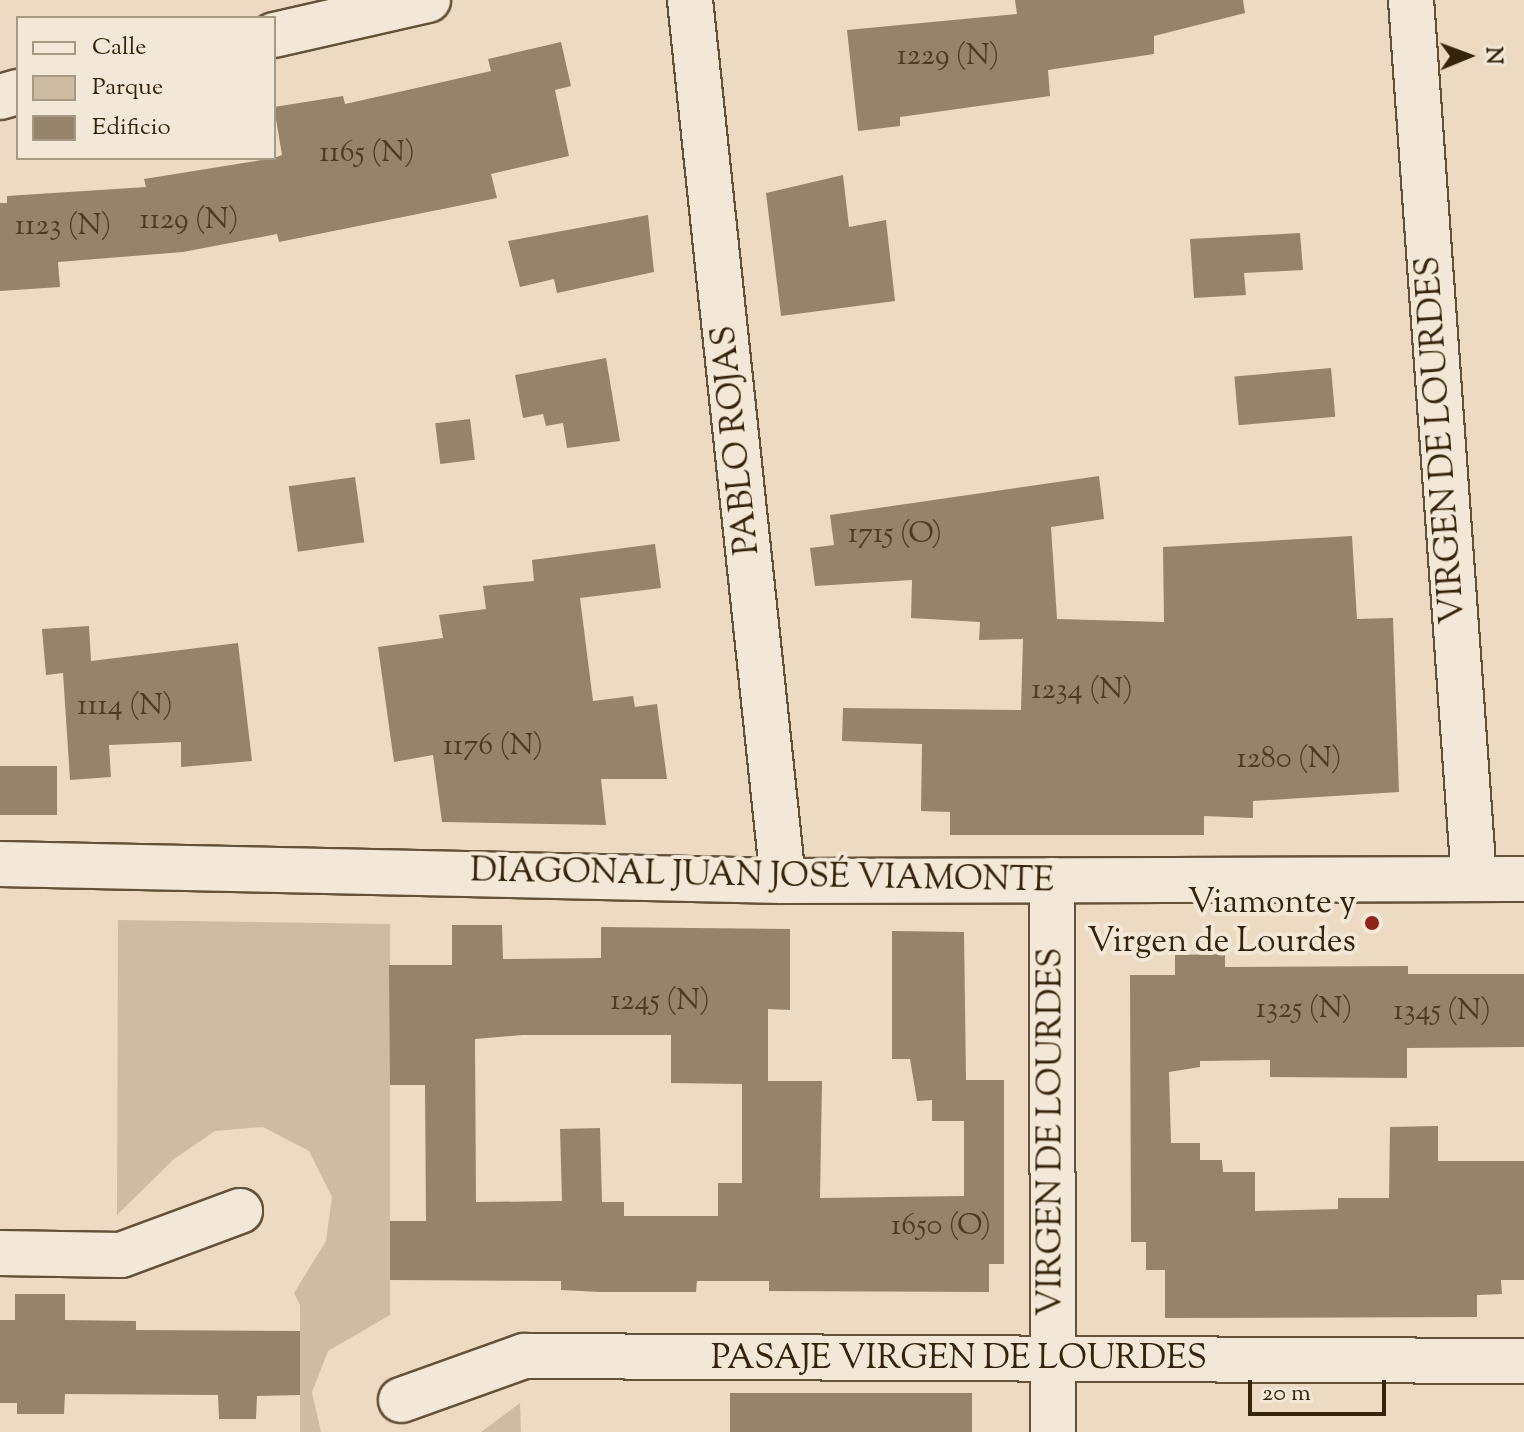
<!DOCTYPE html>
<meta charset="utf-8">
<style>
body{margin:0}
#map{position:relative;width:1524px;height:1432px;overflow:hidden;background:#ecdbc2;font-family:"Sorts Mill Goudy",serif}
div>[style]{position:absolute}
.green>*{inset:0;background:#cdbca3}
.building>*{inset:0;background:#95836a;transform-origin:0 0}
.roads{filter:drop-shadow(2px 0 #645238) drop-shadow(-2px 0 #645238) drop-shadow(0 2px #645238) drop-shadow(0 -2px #645238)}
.minor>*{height:44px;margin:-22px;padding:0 22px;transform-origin:22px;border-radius:22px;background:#f3e8d7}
.secondary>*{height:44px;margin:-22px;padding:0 22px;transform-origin:22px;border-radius:22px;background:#f3e8d7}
.dots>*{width:22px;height:22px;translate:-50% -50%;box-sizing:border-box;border:4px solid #f3e8d7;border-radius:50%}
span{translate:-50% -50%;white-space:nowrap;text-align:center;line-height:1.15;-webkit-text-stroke:8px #f3e8d7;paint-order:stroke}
.number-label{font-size:30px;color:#4e3c22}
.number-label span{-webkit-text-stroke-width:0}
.street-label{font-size:34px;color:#36240a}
.poi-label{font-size:34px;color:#36240a}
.right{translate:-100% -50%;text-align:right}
.legend{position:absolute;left:16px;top:16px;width:260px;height:144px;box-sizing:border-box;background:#f3e8d7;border:2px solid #a79a85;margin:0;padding:10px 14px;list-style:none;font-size:24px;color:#36240a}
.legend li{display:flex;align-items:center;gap:16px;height:40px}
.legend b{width:40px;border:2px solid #a79a85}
.north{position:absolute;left:1428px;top:16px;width:80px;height:80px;-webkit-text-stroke:6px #f3e8d7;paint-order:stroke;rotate:89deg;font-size:22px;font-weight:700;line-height:32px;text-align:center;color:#36240a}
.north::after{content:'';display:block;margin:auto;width:28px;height:36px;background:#36240a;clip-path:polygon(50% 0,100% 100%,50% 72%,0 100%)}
.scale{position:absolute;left:1248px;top:1380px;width:138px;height:36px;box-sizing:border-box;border:4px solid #36240a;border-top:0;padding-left:10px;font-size:24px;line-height:28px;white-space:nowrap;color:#36240a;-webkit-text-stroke:6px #f3e8d7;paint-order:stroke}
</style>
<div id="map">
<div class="green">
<i style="clip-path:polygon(118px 920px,390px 924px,390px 1315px,328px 1351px,312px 1392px,321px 1432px,300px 1432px,300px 1305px,294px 1293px,326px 1241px,332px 1197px,309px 1151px,263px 1127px,215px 1131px,174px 1159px,117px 1215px)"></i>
<i style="clip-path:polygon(520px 1403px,521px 1432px,481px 1432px)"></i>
</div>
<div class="building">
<i style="clip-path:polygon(1015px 0,1243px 0,1245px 13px,1154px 36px,1154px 54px,1048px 70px,1050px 96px,900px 117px,900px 126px,858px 131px,847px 30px,1017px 14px)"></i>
<i style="clip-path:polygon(561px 42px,571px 86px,555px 90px,569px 156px,491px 174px,497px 198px,279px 242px,277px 234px,183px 252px,58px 262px,60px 287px,0 291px,0 203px,7px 203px,7px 196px,146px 187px,144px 179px,274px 158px,282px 155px,274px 107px,343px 96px,345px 104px,412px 89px,491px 71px,488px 59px)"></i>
<i style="clip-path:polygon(843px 175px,849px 227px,886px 220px,895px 301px,781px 316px,766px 193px)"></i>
<i style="clip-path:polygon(648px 215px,654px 272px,557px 293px,554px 279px,520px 287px,508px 241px)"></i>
<i style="clip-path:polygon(1300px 233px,1303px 270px,1244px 273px,1246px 295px,1194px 298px,1190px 239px)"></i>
<i style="clip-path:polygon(606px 358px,620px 441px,567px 448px,563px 423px,546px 426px,543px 414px,523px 418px,515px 375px)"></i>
<i style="left:1331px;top:368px;width:49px;height:97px;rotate:85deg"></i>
<i style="left:470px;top:419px;width:41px;height:35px;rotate:83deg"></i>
<i style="clip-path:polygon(1099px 476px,1104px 519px,1051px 527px,1057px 619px,1164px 622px,1163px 547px,1352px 536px,1357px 619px,1393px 618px,1399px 792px,1253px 801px,1253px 818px,1204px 816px,1204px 835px,950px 835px,950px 812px,921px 811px,922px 744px,842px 741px,843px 708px,1021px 710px,1023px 639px,979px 640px,980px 622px,911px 618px,912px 580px,815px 586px,810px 548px,834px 545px,830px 515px)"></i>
<i style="left:355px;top:477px;width:66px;height:67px;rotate:82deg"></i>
<i style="clip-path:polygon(655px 544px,661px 588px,580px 598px,593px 701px,633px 696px,635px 707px,657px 704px,667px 779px,601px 779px,606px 825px,442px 822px,433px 755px,394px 762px,378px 647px,443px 638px,439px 615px,486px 609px,483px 586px,534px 581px,532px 560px)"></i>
<i style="clip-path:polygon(89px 626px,91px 661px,238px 643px,252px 761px,181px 767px,181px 742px,109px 745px,111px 777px,70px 780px,63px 673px,46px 675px,42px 629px)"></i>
<i style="left:0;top:766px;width:57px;height:49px"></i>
<i style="clip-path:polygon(evenodd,452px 925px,502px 925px,503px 959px,601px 958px,601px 927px,790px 929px,790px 1010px,768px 1009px,768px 1081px,822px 1081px,820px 1198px,964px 1196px,964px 1121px,932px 1121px,932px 1100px,917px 1101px,910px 1059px,892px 1059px,892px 931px,964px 932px,966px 1080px,1004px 1080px,1004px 1264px,989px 1264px,989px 1292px,769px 1291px,769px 1281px,697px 1281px,696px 1292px,600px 1292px,561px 1290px,561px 1281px,390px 1280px,390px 1221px,426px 1221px,425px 1085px,390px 1085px,389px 965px,452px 965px,452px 925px,523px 1035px,671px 1035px,671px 1083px,742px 1084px,742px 1183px,718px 1183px,718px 1216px,624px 1216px,624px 1202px,602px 1202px,600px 1128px,560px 1129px,562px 1201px,476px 1202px,475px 1039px,523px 1035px)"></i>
<i style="clip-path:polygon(1225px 954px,1225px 967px,1408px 966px,1408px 974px,1524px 974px,1524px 1047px,1407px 1048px,1407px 1078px,1270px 1077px,1270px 1060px,1200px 1061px,1200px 1067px,1169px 1072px,1171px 1143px,1200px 1143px,1200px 1160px,1222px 1160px,1223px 1172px,1255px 1172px,1255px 1211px,1338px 1209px,1338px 1198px,1389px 1198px,1390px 1127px,1438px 1126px,1438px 1161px,1524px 1161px,1524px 1280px,1501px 1280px,1502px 1294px,1477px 1295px,1477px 1317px,1165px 1318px,1165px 1270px,1146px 1270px,1146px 1242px,1131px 1242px,1130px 975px,1175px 975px,1175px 955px)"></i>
<i style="clip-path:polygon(15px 1294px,65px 1294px,65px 1320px,136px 1321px,136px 1330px,300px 1331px,300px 1395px,257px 1396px,256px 1419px,219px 1419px,218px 1395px,65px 1394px,64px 1414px,17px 1414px,17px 1403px,0 1403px,0 1320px,15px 1320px)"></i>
<i style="left:972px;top:1393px;width:39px;height:242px;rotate:90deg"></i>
</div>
<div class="roads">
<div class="minor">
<i style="left:690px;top:0;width:886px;rotate:83.97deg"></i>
<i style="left:1411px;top:0;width:881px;rotate:85.9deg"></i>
<i style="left:0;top:864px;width:783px;rotate:1.24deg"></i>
<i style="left:783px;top:881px;width:741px;rotate:-0.15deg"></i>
<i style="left:1052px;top:880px;width:552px;rotate:89.9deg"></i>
<i style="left:0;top:1253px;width:121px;rotate:0.9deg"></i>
<i style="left:121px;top:1255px;width:127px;rotate:-20.3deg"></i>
<i style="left:401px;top:1400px;width:131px;rotate:-19.7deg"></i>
<i style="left:524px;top:1356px;width:1000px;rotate:0.29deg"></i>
</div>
<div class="secondary">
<i style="left:274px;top:35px;width:158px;rotate:-12.8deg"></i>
<i style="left:0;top:97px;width:19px;rotate:-16deg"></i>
</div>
</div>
<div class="dots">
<i style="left:1372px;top:923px;background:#8f2418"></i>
</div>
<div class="number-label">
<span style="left:948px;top:57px">1229 (N)</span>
<span style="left:367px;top:154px">1165 (N)</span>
<span style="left:189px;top:221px">1129 (N)</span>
<span style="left:63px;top:227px">1123 (N)</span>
<span style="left:895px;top:535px">1715 (O)</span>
<span style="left:1082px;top:691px">1234 (N)</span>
<span style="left:125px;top:707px">1114 (N)</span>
<span style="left:493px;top:747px">1176 (N)</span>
<span style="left:1289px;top:760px">1280 (N)</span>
<span style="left:660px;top:1002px">1245 (N)</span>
<span style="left:1304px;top:1010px">1325 (N)</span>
<span style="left:1442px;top:1012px">1345 (N)</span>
<span style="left:941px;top:1227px">1650 (O)</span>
</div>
<div class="street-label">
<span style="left:737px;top:440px;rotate:-96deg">PABLO ROJAS</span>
<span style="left:1442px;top:440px;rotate:-94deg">VIRGEN DE LOURDES</span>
<span style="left:762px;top:877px;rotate:1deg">DIAGONAL JUAN JOSÉ VIAMONTE</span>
<span style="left:1052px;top:1132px;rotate:-90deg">VIRGEN DE LOURDES</span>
<span style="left:959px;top:1360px">PASAJE VIRGEN DE LOURDES</span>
</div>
<div class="poi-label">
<span class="right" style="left:1356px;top:923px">Viamonte y<br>Virgen de Lourdes</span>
</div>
<ul class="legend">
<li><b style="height:10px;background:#f3e8d7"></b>Calle</li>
<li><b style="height:22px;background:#cdbca3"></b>Parque</li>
<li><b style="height:22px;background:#95836a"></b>Edificio</li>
</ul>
<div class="north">N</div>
<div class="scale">20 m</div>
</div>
